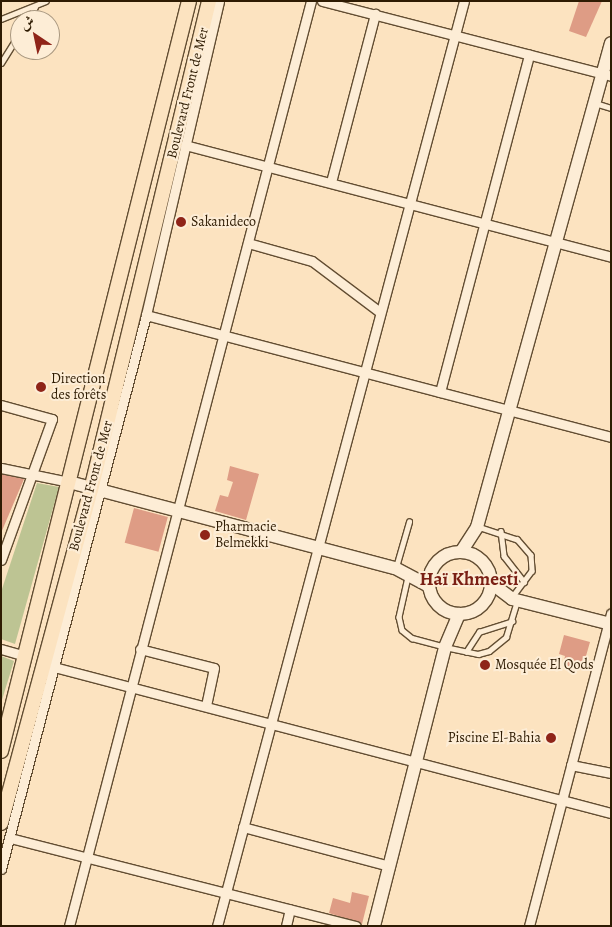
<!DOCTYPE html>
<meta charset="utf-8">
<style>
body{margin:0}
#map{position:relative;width:612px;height:927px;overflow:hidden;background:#fce3c0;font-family:Alegreya,Amiri,serif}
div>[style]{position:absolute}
.green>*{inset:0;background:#bdc493}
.building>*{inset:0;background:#de9c85;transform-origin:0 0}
.roads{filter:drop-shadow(1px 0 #624d32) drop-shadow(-1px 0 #624d32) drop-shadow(0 1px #624d32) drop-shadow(0 -1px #624d32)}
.lane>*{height:4.5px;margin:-2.25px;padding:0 2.25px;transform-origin:2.25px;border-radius:2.25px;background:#fdedd6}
.street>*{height:9px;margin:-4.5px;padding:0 4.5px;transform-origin:4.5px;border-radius:4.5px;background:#fdedd6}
.secondary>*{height:12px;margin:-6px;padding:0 6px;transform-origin:6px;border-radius:6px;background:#fdedd6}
.secondary>.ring{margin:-6px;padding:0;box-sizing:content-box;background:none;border:12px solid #fdedd6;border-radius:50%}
.primary>*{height:14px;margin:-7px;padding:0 7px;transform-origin:7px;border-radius:7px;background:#fce3c0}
.dots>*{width:14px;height:14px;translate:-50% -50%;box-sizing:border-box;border:2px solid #fdedd6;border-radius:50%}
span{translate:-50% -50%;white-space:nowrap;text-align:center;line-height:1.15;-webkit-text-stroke:4px #fdedd6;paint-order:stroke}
.street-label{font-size:14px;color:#2e1b02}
.poi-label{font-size:14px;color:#2e1b02}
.left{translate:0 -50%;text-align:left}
.right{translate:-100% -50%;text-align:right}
.district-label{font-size:19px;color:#7a1f14;font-weight:700}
.frame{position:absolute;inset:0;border:2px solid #2e1b02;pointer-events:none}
.north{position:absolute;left:10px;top:10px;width:50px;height:50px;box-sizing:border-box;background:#fdedd6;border:1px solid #aa9981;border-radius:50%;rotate:326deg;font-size:14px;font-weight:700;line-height:20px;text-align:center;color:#2e1b02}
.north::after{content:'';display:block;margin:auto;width:18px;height:22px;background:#8f2418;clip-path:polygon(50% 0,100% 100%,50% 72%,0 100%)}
</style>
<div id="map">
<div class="green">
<i style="clip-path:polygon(37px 483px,59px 487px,15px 644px,1px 639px,1px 592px)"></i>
<i style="clip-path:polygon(1px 656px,14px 661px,1px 703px)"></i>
</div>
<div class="building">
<i style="clip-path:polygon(579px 1px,602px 1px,586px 37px,569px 31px)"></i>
<i style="clip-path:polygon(230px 466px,259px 474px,246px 520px,215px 511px,220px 495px,228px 497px,233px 482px,227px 480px)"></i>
<i style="clip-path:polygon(1px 474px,24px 479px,1px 533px)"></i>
<i style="left:134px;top:508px;width:35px;height:36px;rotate:15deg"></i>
<i style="clip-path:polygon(564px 635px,590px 642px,582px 670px,563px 665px,565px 656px,559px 654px)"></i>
<i style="clip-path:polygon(352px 892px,369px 896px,362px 924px,329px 913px,333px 898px,350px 903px)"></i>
</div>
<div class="roads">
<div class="lane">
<i style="left:1px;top:19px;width:48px;rotate:-21.8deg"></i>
<i style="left:27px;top:20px;width:15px;rotate:-58deg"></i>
<i style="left:1px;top:63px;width:36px;rotate:-58deg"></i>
<i style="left:595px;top:103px;width:17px;rotate:17deg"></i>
<i style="left:479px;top:527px;width:40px;rotate:18deg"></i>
<i style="left:517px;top:539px;width:21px;rotate:49deg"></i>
<i style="left:531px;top:555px;width:16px;rotate:86deg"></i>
<i style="left:532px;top:571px;width:34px;rotate:127deg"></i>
<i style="left:501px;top:531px;width:25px;rotate:83deg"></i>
<i style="left:504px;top:556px;width:33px;rotate:52deg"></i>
<i style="left:396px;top:567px;width:47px;rotate:-73.9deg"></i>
<i style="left:408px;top:577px;width:41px;rotate:102.7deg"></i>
<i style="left:399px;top:617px;width:13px;rotate:77deg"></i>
<i style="left:402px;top:630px;width:13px;rotate:39deg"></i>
<i style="left:412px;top:638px;width:34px;rotate:15deg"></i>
<i style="left:445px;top:647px;width:34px;rotate:12deg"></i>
<i style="left:478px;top:654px;width:11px;rotate:-15deg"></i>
<i style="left:489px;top:651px;width:22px;rotate:-39deg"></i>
<i style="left:506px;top:637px;width:38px;rotate:-73deg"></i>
<i style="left:466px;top:652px;width:24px;rotate:-57deg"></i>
<i style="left:479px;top:632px;width:35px;rotate:-18deg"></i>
</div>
<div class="street">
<i style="left:322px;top:1px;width:299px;rotate:14.5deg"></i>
<i style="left:185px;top:145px;width:440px;rotate:14.7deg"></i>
<i style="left:331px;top:182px;width:174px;rotate:-75.3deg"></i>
<i style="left:248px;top:243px;width:66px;rotate:15.7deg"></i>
<i style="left:312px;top:261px;width:85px;rotate:36.9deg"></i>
<i style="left:146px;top:315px;width:481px;rotate:14.7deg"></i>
<i style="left:440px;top:392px;width:349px;rotate:-75.2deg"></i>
<i style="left:1px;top:405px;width:53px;rotate:15.4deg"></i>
<i style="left:52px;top:419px;width:150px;rotate:109.9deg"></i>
<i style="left:1px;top:468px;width:69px;rotate:11.6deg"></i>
<i style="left:1px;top:649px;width:25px;rotate:16deg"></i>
<i style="left:140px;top:649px;width:76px;rotate:14.4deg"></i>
<i style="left:214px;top:668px;width:39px;rotate:102deg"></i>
<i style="left:54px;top:667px;width:576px;rotate:14.69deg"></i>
<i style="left:571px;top:765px;width:41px;rotate:11.3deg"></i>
<i style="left:243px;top:827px;width:152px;rotate:14.9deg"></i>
<i style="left:10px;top:838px;width:357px;rotate:14.3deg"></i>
<i style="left:1px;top:869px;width:573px;rotate:-75.33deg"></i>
<i style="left:146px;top:315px;width:322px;rotate:-76.9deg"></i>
<i style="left:69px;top:926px;width:956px;rotate:-75.34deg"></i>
<i style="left:217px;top:926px;width:957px;rotate:-75.05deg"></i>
<i style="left:286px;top:926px;width:17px;rotate:-77deg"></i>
<i style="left:529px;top:926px;width:323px;rotate:-75.3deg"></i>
</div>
<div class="secondary">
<i style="left:69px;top:482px;width:337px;rotate:14.8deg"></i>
<i style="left:395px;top:568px;width:38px;rotate:28deg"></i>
<i style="left:461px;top:552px;width:30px;rotate:-57deg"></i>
<i style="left:477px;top:527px;width:502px;rotate:-74.52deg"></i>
<i class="ring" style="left:429px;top:552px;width:50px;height:50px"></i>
<i style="left:491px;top:583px;width:26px;rotate:37deg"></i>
<i style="left:512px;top:599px;width:102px;rotate:14.2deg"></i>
<i style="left:374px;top:926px;width:288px;rotate:-75.7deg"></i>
<i style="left:445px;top:647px;width:36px;rotate:-67deg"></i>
</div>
<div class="primary">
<i style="left:1px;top:751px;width:773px;rotate:-75.93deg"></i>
<i style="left:1px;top:823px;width:345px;rotate:-74.9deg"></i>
<i style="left:91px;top:490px;width:503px;rotate:-76.43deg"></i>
</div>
</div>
<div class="dots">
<i style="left:181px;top:222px;background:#8f2418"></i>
<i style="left:41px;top:387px;background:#8f2418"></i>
<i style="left:205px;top:535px;background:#8f2418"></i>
<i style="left:485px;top:665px;background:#8f2418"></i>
<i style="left:551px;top:738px;background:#8f2418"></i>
</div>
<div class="street-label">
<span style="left:188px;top:93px;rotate:-76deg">Boulevard Front de Mer</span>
<span style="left:91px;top:486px;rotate:-75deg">Boulevard Front de Mer</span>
</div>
<div class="poi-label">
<span class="left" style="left:191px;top:222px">Sakanideco</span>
<span class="left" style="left:51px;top:387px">Direction<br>des forêts</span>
<span class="left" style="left:215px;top:535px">Pharmacie<br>Belmekki</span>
<span class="left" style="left:495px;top:665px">Mosquée El Qods</span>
<span class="right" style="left:541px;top:738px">Piscine El-Bahia</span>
</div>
<div class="district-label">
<span style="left:469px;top:580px">Haï Khmesti</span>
</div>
<div class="frame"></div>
<div class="north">ش</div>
</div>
